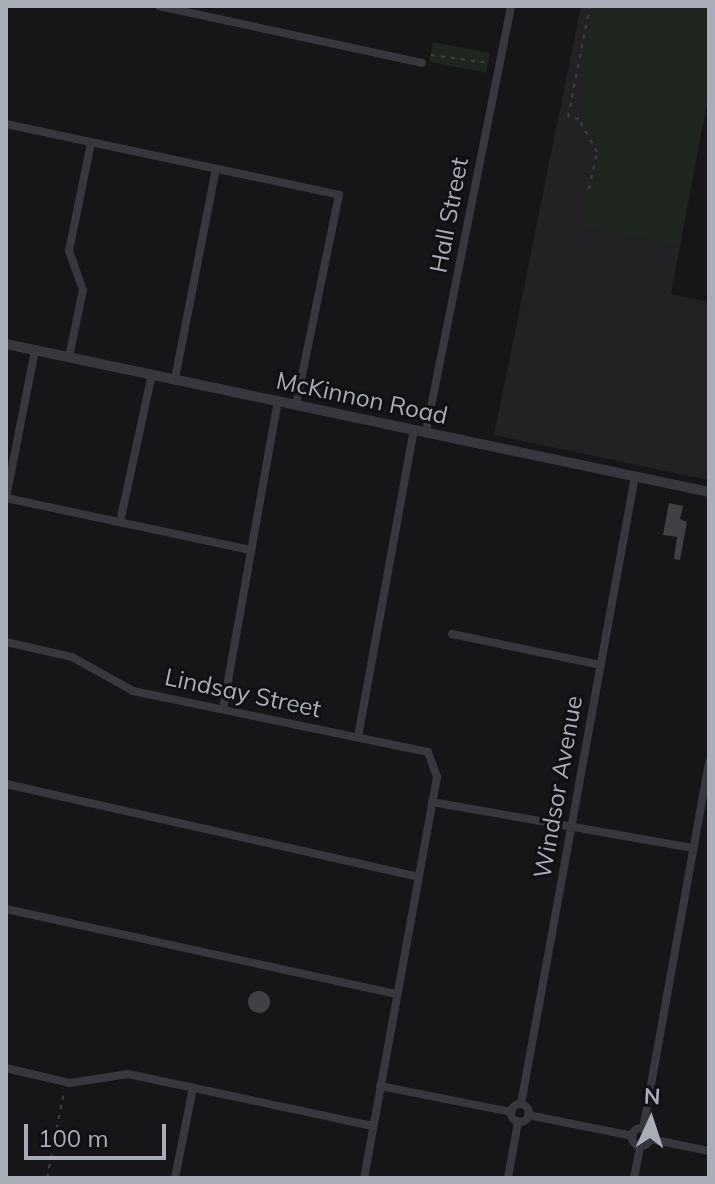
<!DOCTYPE html>
<style>
body{margin:0}
#map{position:relative;width:715px;height:1184px;overflow:hidden;background:#161618;font-family:Mulish,sans-serif}
div>[style]{position:absolute}
.built>*{inset:0;background:#222225}
.green>*{inset:0;background:#1e261f;transform-origin:0 0}
.building>*{inset:0;background:#404145}
.round{border-radius:50%}
.path>*{height:2px;margin-top:-1px;transform-origin:0;background:repeating-linear-gradient(90deg,#3d3f44 0 4px,transparent 0 10px)}
.minor>*{height:8px;margin:-4px;padding:0 4px;transform-origin:4px;border-radius:4px;background:#37383d}
.minor>.ring{margin:-4px;padding:0;box-sizing:content-box;background:none;border:8px solid #37383d;border-radius:50%}
.tertiary>*{height:10px;margin:-5px;padding:0 5px;transform-origin:5px;border-radius:5px;background:#37383d}
span{translate:-50% -50%;white-space:nowrap;text-align:center;line-height:1.15;-webkit-text-stroke:6px #111113;paint-order:stroke}
.street-label{font-size:24px;color:#a8adb8}
.frame{position:absolute;inset:0;border:8px solid #a8adb8;pointer-events:none}
.north{position:absolute;left:611px;top:1080px;width:80px;height:80px;-webkit-text-stroke:6px #111113;paint-order:stroke;rotate:3deg;font-size:22px;font-weight:700;line-height:32px;text-align:center;color:#a8adb8}
.north::after{content:'';display:block;margin:auto;width:28px;height:36px;background:#a8adb8;clip-path:polygon(50% 0,100% 100%,50% 72%,0 100%)}
.scale{position:absolute;left:24px;top:1124px;width:142px;height:36px;box-sizing:border-box;border:4px solid #a8adb8;border-top:0;padding-left:10px;font-size:24px;line-height:28px;white-space:nowrap;color:#a8adb8;-webkit-text-stroke:6px #111113;paint-order:stroke}
</style>
<div id="map">
<div class="built">
<i style="clip-path:polygon(581px 6px,709px 6px,709px 93px,671px 294px,709px 302px,709px 480px,494px 435px)"></i>
</div>
<div class="green">
<i style="clip-path:polygon(594px 6px,709px 6px,709px 93px,678px 245px,583px 227px,598px 151px,581px 116px,588px 80px,579px 78px)"></i>
<i style="left:433px;top:42px;width:58px;height:20px;rotate:11deg"></i>
</div>
<div class="building">
<i style="clip-path:polygon(669px 503px,683px 506px,680px 519px,687px 522px,680px 560px,674px 559px,677px 537px,663px 535px)"></i>
<i class="round" style="left:248px;top:991px;width:22px;height:22px"></i>
</div>
<div class="path">
<i style="left:431px;top:55px;width:59px;rotate:7.9deg"></i>
<i style="left:589px;top:189px;width:38px;rotate:-78deg"></i>
<i style="left:597px;top:152px;width:38px;rotate:-119deg"></i>
<i style="left:579px;top:119px;width:11px;rotate:-170deg"></i>
<i style="left:568px;top:117px;width:113px;rotate:-78.8deg"></i>
<i style="left:47px;top:1178px;width:89px;rotate:-78.9deg"></i>
</div>
<div class="minor">
<i style="left:159px;top:6px;width:269px;rotate:12.2deg"></i>
<i style="left:6px;top:124px;width:340px;rotate:12deg"></i>
<i style="left:339px;top:195px;width:214px;rotate:101.6deg"></i>
<i style="left:69px;top:357px;width:68px;rotate:-78.2deg"></i>
<i style="left:83px;top:290px;width:41px;rotate:-109.7deg"></i>
<i style="left:69px;top:251px;width:110px;rotate:-78.5deg"></i>
<i style="left:175px;top:379px;width:214px;rotate:-79deg"></i>
<i style="left:426px;top:432px;width:434px;rotate:-78.7deg"></i>
<i style="left:6px;top:498px;width:250px;rotate:12deg"></i>
<i style="left:6px;top:498px;width:151px;rotate:-78.9deg"></i>
<i style="left:120px;top:522px;width:151px;rotate:-77.8deg"></i>
<i style="left:452px;top:634px;width:151px;rotate:11.8deg"></i>
<i style="left:6px;top:642px;width:68px;rotate:12.8deg"></i>
<i style="left:72px;top:657px;width:70px;rotate:29.1deg"></i>
<i style="left:133px;top:691px;width:301px;rotate:11.7deg"></i>
<i style="left:428px;top:752px;width:27px;rotate:70deg"></i>
<i style="left:437px;top:777px;width:408px;rotate:100.3deg"></i>
<i style="left:223px;top:709px;width:313px;rotate:-79.9deg"></i>
<i style="left:358px;top:737px;width:312px;rotate:-79.7deg"></i>
<i style="left:6px;top:784px;width:422px;rotate:12.7deg"></i>
<i style="left:432px;top:802px;width:266px;rotate:10deg"></i>
<i style="left:6px;top:909px;width:400px;rotate:12.3deg"></i>
<i style="left:6px;top:1068px;width:66px;rotate:13.2deg"></i>
<i style="left:70px;top:1083px;width:59px;rotate:-8.8deg"></i>
<i style="left:128px;top:1074px;width:250px;rotate:12deg"></i>
<i style="left:380px;top:1086px;width:134px;rotate:11.2deg"></i>
<i style="left:521px;top:1104px;width:638px;rotate:-79.71deg"></i>
<i class="ring" style="left:511px;top:1104px;width:10px;height:10px"></i>
<i style="left:528px;top:1115px;width:107px;rotate:11.3deg"></i>
<i class="ring" style="left:632px;top:1128px;width:10px;height:10px"></i>
<i style="left:643px;top:1129px;width:372px;rotate:-79.8deg"></i>
<i style="left:650px;top:1139px;width:60px;rotate:11.5deg"></i>
<i style="left:175px;top:1178px;width:92px;rotate:-78.7deg"></i>
<i style="left:508px;top:1178px;width:57px;rotate:-79.9deg"></i>
<i style="left:634px;top:1178px;width:33px;rotate:-79deg"></i>
</div>
<div class="tertiary">
<i style="left:6px;top:344px;width:718px;rotate:11.89deg"></i>
</div>
<div class="street-label">
<span style="left:449px;top:215px;rotate:-79deg">Hall Street</span>
<span style="left:362px;top:398px;rotate:12deg">McKinnon Road</span>
<span style="left:243px;top:693px;rotate:12deg">Lindsay Street</span>
<span style="left:558px;top:787px;rotate:-80deg">Windsor Avenue</span>
</div>
<div class="frame"></div>
<div class="north">N</div>
<div class="scale">100 m</div>
</div>
